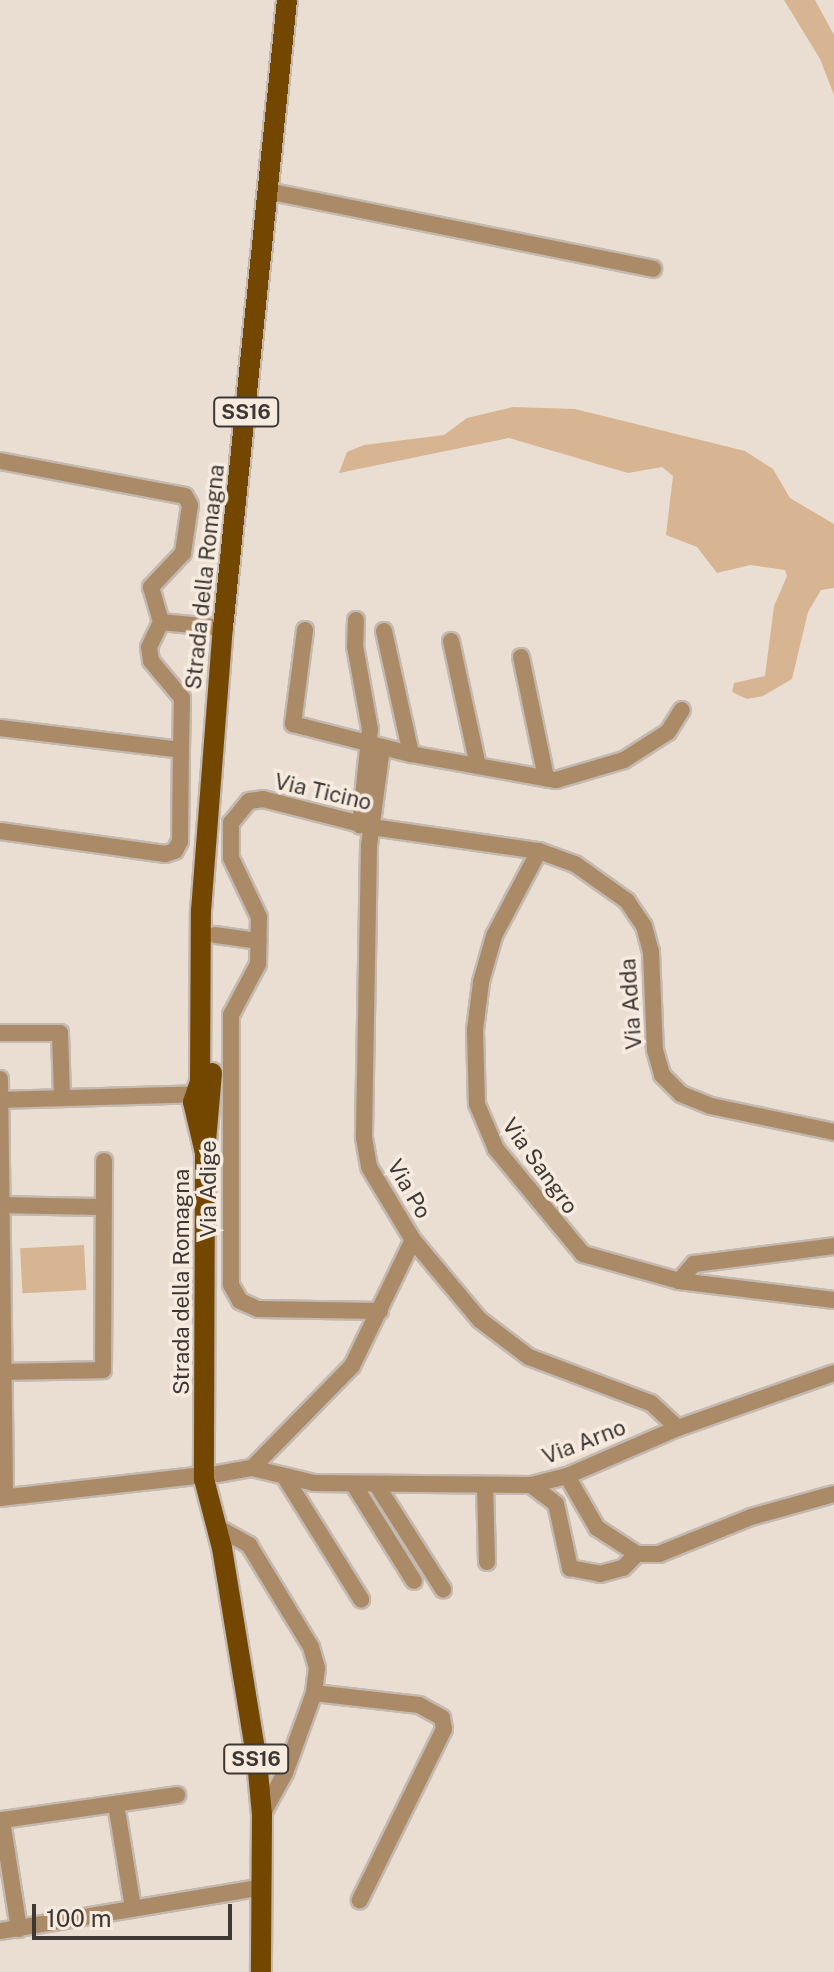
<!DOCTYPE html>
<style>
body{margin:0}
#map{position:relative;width:834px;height:1972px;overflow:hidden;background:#eaded3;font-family:"Public Sans",sans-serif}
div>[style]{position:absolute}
.green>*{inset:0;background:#d7b592;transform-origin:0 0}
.roads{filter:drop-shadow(2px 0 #c4b9b0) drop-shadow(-2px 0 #c4b9b0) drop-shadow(0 2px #c4b9b0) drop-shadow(0 -2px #c4b9b0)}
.minor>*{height:16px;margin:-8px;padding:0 8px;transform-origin:8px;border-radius:8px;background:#ab8b67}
.primary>*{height:20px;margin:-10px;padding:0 10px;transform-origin:10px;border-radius:10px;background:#734700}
span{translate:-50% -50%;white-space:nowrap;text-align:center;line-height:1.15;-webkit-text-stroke:7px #f7ebe0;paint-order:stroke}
.shield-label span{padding:2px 6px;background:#f7ebe0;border:2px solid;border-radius:6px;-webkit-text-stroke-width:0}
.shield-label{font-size:20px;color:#3d3834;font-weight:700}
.street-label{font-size:22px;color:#3d3834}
.scale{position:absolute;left:32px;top:1904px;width:200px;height:36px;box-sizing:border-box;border:4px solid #3d3834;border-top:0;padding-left:10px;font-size:24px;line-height:28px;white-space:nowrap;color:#3d3834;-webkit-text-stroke:6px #f7ebe0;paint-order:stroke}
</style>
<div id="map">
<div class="green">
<i style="clip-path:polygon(784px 0,815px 0,834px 35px,834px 95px,820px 59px)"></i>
<i style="clip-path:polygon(513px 407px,575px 409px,745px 451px,773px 469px,790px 498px,834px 524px,834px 588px,821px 590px,808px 612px,792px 679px,763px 696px,747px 699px,732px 692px,734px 683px,765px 676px,774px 606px,787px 576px,785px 570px,750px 565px,717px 573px,697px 547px,666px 535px,673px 476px,662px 467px,628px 473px,509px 438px,339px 473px,347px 452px,364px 445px,444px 435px,467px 418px)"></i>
<i style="left:84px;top:1245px;width:45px;height:64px;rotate:87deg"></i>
</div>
<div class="roads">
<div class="minor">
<i style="left:267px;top:191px;width:394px;rotate:11.4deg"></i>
<i style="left:0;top:461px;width:188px;rotate:10.7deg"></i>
<i style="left:185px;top:496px;width:10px;rotate:61deg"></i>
<i style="left:190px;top:505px;width:49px;rotate:98.3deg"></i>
<i style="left:183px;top:553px;width:47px;rotate:133.3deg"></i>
<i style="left:151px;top:587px;width:36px;rotate:74deg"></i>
<i style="left:356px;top:620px;width:26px;rotate:92deg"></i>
<i style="left:355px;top:646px;width:84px;rotate:79.8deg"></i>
<i style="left:370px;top:729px;width:97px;rotate:95.9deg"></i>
<i style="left:161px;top:622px;width:62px;rotate:5.5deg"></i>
<i style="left:305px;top:630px;width:95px;rotate:97.3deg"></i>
<i style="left:293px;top:724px;width:122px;rotate:14.3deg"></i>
<i style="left:411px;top:754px;width:147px;rotate:10.2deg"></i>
<i style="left:556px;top:780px;width:71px;rotate:-16.4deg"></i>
<i style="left:624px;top:760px;width:52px;rotate:-32.5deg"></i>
<i style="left:668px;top:732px;width:26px;rotate:-58deg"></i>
<i style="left:384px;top:631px;width:126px;rotate:77.6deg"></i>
<i style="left:451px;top:641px;width:128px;rotate:77.8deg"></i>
<i style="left:521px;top:657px;width:124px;rotate:78.3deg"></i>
<i style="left:0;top:728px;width:182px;rotate:6.9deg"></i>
<i style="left:181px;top:750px;width:52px;rotate:-88.9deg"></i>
<i style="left:182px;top:698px;width:48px;rotate:-130deg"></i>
<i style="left:151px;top:661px;width:14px;rotate:-98deg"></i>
<i style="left:149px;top:647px;width:28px;rotate:-64deg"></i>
<i style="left:382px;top:747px;width:100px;rotate:97.5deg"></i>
<i style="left:369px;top:846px;width:292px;rotate:91deg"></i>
<i style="left:364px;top:1138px;width:29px;rotate:80deg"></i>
<i style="left:369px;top:1167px;width:85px;rotate:58.9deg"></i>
<i style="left:413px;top:1240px;width:104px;rotate:50.1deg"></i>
<i style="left:480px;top:1320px;width:61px;rotate:37.1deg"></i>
<i style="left:529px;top:1357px;width:130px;rotate:20.7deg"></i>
<i style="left:651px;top:1403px;width:37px;rotate:43deg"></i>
<i style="left:0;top:831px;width:167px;rotate:7.9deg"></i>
<i style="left:165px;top:854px;width:10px;rotate:-17deg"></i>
<i style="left:175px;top:851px;width:11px;rotate:-63deg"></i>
<i style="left:180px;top:841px;width:91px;rotate:-89.4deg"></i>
<i style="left:539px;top:851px;width:96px;rotate:117.9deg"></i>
<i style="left:494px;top:936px;width:48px;rotate:105.8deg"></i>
<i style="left:481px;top:982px;width:48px;rotate:97.1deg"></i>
<i style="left:475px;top:1030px;width:74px;rotate:88.5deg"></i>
<i style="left:477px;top:1104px;width:49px;rotate:67.1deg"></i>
<i style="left:496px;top:1149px;width:136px;rotate:50.4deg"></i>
<i style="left:583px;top:1254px;width:100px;rotate:15.7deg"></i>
<i style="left:679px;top:1281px;width:156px;rotate:7deg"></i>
<i style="left:215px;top:935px;width:44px;rotate:7.8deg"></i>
<i style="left:0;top:1033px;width:60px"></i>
<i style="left:60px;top:1033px;width:62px;rotate:88.2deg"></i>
<i style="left:0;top:1079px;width:418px;rotate:89.3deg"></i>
<i style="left:0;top:1100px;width:197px;rotate:-1.7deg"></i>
<i style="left:0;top:1205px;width:103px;rotate:1.1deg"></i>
<i style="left:679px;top:1281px;width:23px;rotate:-49deg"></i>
<i style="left:694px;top:1264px;width:141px;rotate:-7.3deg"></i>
<i style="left:380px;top:1311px;width:122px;rotate:-179.1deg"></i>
<i style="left:258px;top:1309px;width:20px;rotate:-156deg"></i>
<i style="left:240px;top:1301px;width:18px;rotate:-119deg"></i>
<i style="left:231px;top:1285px;width:270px;rotate:-90deg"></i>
<i style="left:231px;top:1015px;width:58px;rotate:-62.1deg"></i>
<i style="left:258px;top:964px;width:47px;rotate:-88.8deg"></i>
<i style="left:259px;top:917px;width:65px;rotate:-115.4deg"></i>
<i style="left:231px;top:858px;width:35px;rotate:-90deg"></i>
<i style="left:231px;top:823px;width:28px;rotate:-51deg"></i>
<i style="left:249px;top:801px;width:14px;rotate:-8deg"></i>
<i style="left:263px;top:799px;width:113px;rotate:14.4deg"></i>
<i style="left:372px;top:827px;width:169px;rotate:8.2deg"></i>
<i style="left:539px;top:851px;width:38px;rotate:20deg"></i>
<i style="left:575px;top:864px;width:64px;rotate:35.4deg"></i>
<i style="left:627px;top:901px;width:30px;rotate:56deg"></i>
<i style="left:644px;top:926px;width:27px;rotate:75deg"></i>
<i style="left:651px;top:952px;width:98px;rotate:87.7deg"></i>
<i style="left:655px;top:1050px;width:26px;rotate:74deg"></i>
<i style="left:662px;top:1075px;width:27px;rotate:45deg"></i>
<i style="left:681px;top:1094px;width:32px;rotate:22deg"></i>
<i style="left:711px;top:1106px;width:126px;rotate:11.9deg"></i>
<i style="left:3px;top:1372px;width:100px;rotate:-1.1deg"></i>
<i style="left:103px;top:1370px;width:209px;rotate:-89.7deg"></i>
<i style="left:252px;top:1468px;width:143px;rotate:-45.6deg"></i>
<i style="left:352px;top:1366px;width:140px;rotate:-64.2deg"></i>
<i style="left:217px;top:1474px;width:36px;rotate:-10deg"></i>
<i style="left:252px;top:1468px;width:64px;rotate:13.6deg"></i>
<i style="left:314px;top:1483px;width:217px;rotate:0.5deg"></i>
<i style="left:531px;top:1485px;width:37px;rotate:-14deg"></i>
<i style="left:567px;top:1476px;width:121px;rotate:-23.4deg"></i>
<i style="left:678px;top:1428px;width:165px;rotate:-19.4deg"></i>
<i style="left:567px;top:1476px;width:60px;rotate:60deg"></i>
<i style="left:597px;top:1528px;width:48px;rotate:33deg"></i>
<i style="left:637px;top:1554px;width:22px"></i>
<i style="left:659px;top:1554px;width:99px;rotate:-21.9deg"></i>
<i style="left:751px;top:1517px;width:86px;rotate:-15.5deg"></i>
<i style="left:286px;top:1479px;width:142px;rotate:58deg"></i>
<i style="left:376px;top:1484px;width:125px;rotate:57.5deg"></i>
<i style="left:354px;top:1485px;width:113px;rotate:58deg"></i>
<i style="left:485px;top:1485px;width:77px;rotate:88.5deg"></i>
<i style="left:531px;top:1485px;width:31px;rotate:37deg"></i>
<i style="left:556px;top:1504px;width:66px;rotate:77.7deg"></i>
<i style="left:570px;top:1568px;width:31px;rotate:11deg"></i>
<i style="left:600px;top:1574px;width:24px;rotate:-15deg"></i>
<i style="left:623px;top:1568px;width:20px;rotate:-45deg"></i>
<i style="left:0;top:1498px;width:206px;rotate:-6.4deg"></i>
<i style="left:224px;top:1531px;width:29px;rotate:29deg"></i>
<i style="left:249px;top:1545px;width:119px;rotate:58.7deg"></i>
<i style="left:311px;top:1647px;width:22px;rotate:74deg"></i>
<i style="left:317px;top:1668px;width:25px;rotate:97deg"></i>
<i style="left:314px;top:1693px;width:85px;rotate:109.9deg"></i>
<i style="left:285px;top:1773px;width:48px;rotate:118.7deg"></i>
<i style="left:314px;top:1693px;width:106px;rotate:6.5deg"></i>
<i style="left:419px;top:1705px;width:26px;rotate:29deg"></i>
<i style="left:442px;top:1718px;width:11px;rotate:80deg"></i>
<i style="left:444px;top:1729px;width:191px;rotate:116.2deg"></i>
<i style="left:116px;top:1804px;width:105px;rotate:80.7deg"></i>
<i style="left:19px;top:1929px;width:110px;rotate:-98.9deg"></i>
<i style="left:2px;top:1820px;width:177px;rotate:-8.1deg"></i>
<i style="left:0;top:1931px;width:266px;rotate:-9.5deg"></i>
</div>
<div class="primary">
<i style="left:212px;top:1073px;width:80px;rotate:95deg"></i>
<i style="left:205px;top:1153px;width:326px;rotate:90.2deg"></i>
<i style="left:204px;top:1479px;width:71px;rotate:75.4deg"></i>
<i style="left:222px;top:1548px;width:216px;rotate:80.7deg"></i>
<i style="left:257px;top:1761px;width:54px;rotate:84.7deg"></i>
<i style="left:262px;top:1815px;width:157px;rotate:90.4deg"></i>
<i style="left:205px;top:1153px;width:52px;rotate:-103.2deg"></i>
<i style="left:193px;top:1102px;width:21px;rotate:-71deg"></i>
<i style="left:200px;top:1082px;width:171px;rotate:-89.7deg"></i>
<i style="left:201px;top:911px;width:284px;rotate:-85.6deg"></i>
<i style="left:223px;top:628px;width:631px;rotate:-84.18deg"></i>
</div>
</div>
<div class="shield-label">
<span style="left:246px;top:412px">SS16</span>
<span style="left:256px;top:1759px">SS16</span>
</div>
<div class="street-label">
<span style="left:205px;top:577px;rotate:-84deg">Strada della Romagna</span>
<span style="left:323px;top:792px;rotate:13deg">Via Ticino</span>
<span style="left:631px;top:1004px;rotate:-94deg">Via Adda</span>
<span style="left:540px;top:1166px;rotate:54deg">Via Sangro</span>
<span style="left:209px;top:1189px;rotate:-90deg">Via Adige</span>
<span style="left:409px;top:1189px;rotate:60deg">Via Po</span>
<span style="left:182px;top:1282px;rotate:-90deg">Strada della Romagna</span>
<span style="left:584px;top:1442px;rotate:-21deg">Via Arno</span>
</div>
<div class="scale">100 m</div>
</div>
